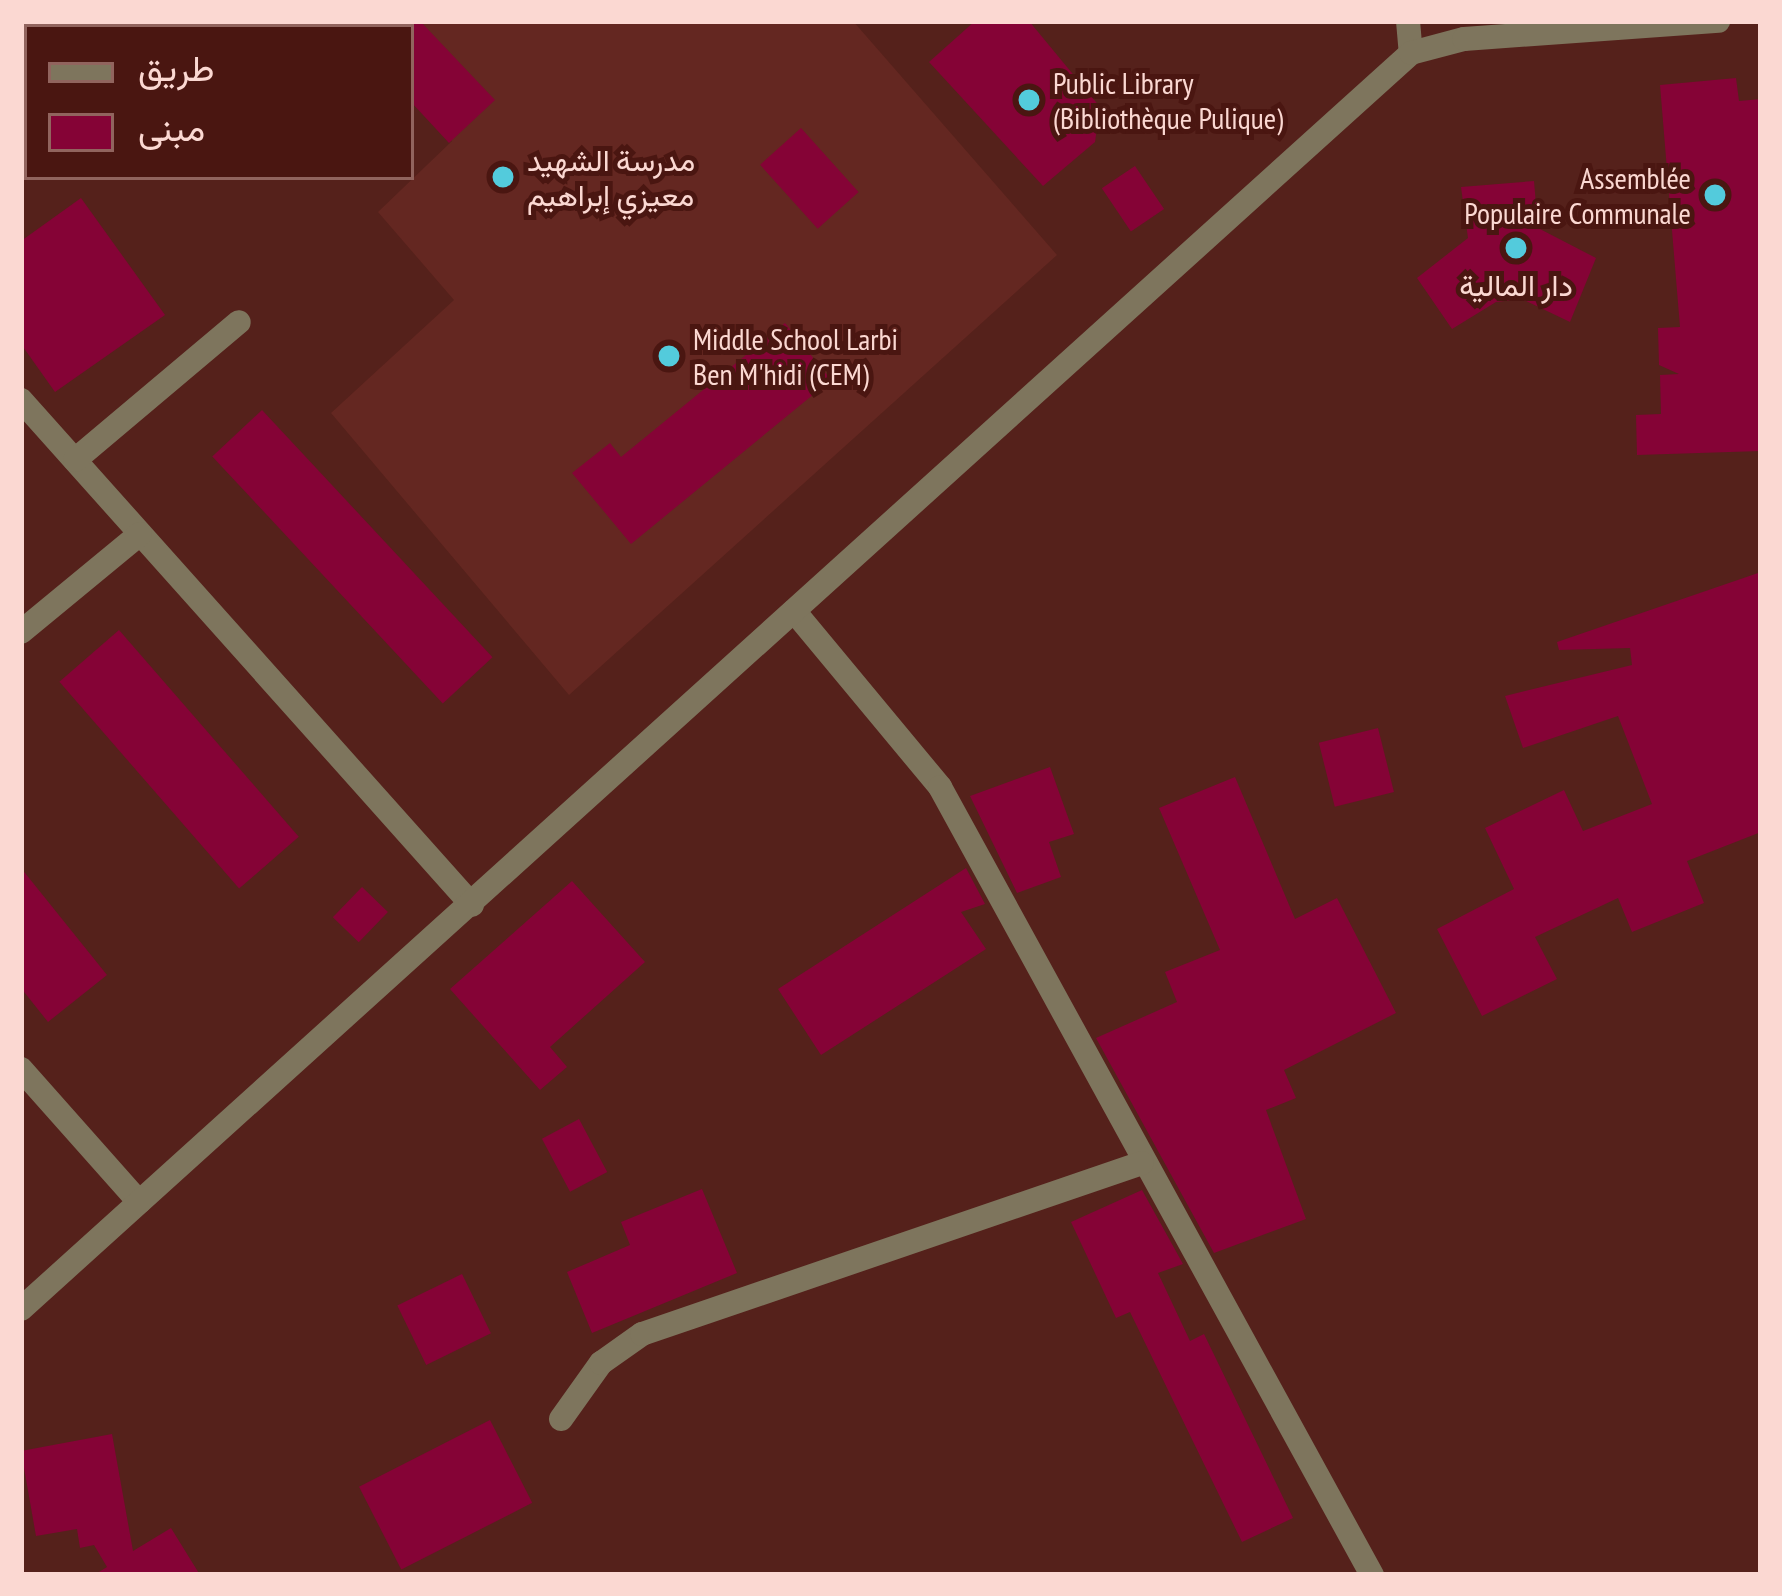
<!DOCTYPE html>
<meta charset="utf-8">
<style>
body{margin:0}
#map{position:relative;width:1782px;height:1596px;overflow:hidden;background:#55211b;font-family:"PT Sans Narrow",Vazirmatn,sans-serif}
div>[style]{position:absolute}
.built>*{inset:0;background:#642721}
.building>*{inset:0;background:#850336;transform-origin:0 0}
.minor>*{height:24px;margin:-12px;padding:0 12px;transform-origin:12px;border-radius:12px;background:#7e755d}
.dots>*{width:33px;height:33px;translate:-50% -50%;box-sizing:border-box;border:6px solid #4a1611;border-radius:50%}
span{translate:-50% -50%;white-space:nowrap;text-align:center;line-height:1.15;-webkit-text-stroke:10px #4a1611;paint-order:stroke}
.poi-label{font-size:30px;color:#fbd8d2}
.left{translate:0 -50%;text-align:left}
.right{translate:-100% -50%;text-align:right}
.frame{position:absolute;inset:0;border:24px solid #fbd8d2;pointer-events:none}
.legend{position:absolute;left:24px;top:24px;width:390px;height:156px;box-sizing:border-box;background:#4a1611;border:3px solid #91645e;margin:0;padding:15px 21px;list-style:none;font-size:36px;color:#fbd8d2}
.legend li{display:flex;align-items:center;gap:24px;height:60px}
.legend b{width:60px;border:3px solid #91645e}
</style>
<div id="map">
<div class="built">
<i style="clip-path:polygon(352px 21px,853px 21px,1057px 255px,569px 695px,331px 413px,454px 300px,378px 212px,452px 141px,411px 91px,411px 27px)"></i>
</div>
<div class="building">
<i style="clip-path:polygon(411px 21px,420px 21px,495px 100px,449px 143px,411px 102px)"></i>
<i style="clip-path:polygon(975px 21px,1029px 21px,1100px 107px,1095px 142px,1043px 186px,929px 62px)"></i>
<i style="clip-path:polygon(1736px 78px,1739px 101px,1761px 99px,1761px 451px,1637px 455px,1636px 415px,1661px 414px,1660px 375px,1679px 374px,1659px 365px,1658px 328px,1680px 327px,1660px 85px)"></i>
<i style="left:801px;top:128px;width:86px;height:55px;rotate:48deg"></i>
<i style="left:1135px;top:166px;width:52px;height:40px;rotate:56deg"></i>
<i style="clip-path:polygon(1534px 181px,1538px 228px,1596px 258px,1570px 322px,1522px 299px,1496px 302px,1452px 329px,1417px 278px,1468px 238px,1461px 187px)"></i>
<i style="clip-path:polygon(81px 198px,165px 315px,55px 392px,21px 344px,21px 241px)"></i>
<i style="clip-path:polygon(785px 323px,831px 380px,631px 544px,572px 473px,610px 443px,621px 457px)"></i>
<i style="left:262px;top:410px;width:338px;height:68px;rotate:47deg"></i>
<i style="clip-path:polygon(1761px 572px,1761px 832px,1687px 861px,1704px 903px,1632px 932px,1618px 898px,1535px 937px,1557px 979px,1482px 1016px,1437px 929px,1514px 889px,1485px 828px,1564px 790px,1583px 831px,1652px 804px,1618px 716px,1523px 748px,1505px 696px,1632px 665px,1630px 648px,1559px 650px,1557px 642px)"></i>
<i style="left:119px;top:630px;width:274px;height:79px;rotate:49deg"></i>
<i style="left:1378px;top:728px;width:66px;height:61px;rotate:76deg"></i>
<i style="clip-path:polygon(1050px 767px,1074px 834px,1049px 842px,1061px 877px,1017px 893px,970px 796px)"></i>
<i style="clip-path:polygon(1235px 777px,1295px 919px,1337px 898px,1396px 1013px,1284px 1070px,1296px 1098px,1266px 1110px,1306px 1219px,1214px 1253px,1096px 1038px,1177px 1002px,1165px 972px,1220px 950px,1159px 808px)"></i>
<i style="clip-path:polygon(21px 868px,107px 975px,48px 1022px,21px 988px)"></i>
<i style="clip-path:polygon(966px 868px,985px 904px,961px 912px,986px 949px,821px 1055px,778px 989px)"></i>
<i style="clip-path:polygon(572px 881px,645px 962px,550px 1047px,567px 1067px,540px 1090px,450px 989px)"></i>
<i style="left:362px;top:887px;width:36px;height:42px;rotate:44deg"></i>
<i style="left:579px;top:1119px;width:60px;height:42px;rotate:62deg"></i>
<i style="clip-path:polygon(702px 1189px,737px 1273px,592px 1333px,567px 1272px,630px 1245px,621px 1222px)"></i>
<i style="clip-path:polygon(1142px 1190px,1183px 1264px,1158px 1273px,1190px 1341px,1204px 1334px,1293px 1518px,1242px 1542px,1130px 1312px,1116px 1318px,1071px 1222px)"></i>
<i style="left:462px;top:1274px;width:66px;height:72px;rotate:64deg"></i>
<i style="left:490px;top:1420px;width:93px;height:147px;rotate:63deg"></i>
<i style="clip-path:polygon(112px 1434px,133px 1551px,171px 1528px,200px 1575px,94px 1575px,107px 1567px,94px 1545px,80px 1548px,77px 1529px,36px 1536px,21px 1451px)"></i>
</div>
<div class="minor">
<i style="left:1408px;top:21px;width:32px;rotate:85deg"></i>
<i style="left:21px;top:400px;width:677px;rotate:48.23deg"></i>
<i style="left:75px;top:460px;width:214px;rotate:-40.1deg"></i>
<i style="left:794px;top:611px;width:229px;rotate:50.3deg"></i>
<i style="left:940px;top:787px;width:899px;rotate:61.27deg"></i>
<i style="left:21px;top:632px;width:154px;rotate:-39.5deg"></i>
<i style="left:21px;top:1069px;width:178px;rotate:48.4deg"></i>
<i style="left:21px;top:1309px;width:1873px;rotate:-42.1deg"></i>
<i style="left:1411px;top:53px;width:55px;rotate:-14.8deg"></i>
<i style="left:1464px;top:39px;width:255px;rotate:-4.1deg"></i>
<i style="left:561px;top:1419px;width:69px;rotate:-54.5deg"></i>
<i style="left:601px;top:1363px;width:50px;rotate:-35.3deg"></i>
<i style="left:642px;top:1334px;width:528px;rotate:-18.88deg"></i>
</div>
<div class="dots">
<i style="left:1029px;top:100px;background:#53cbdc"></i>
<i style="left:503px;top:177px;background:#53cbdc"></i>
<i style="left:1715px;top:195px;background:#53cbdc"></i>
<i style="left:1516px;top:248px;background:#53cbdc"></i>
<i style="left:669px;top:356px;background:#53cbdc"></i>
</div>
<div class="poi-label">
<span class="left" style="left:1053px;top:100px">Public Library<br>(Bibliothèque Pulique)</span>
<span class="left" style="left:527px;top:177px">مدرسة الشهيد<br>معيزي إبراهيم</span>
<span class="right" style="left:1691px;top:195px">Assemblée<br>Populaire Communale</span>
<span style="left:1516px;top:285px">دار المالية</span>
<span class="left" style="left:693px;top:356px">Middle School Larbi<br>Ben M'hidi (CEM)</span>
</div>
<div class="frame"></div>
<ul class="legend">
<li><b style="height:15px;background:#7e755d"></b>طريق</li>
<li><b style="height:33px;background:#850336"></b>مبنى</li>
</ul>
</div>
